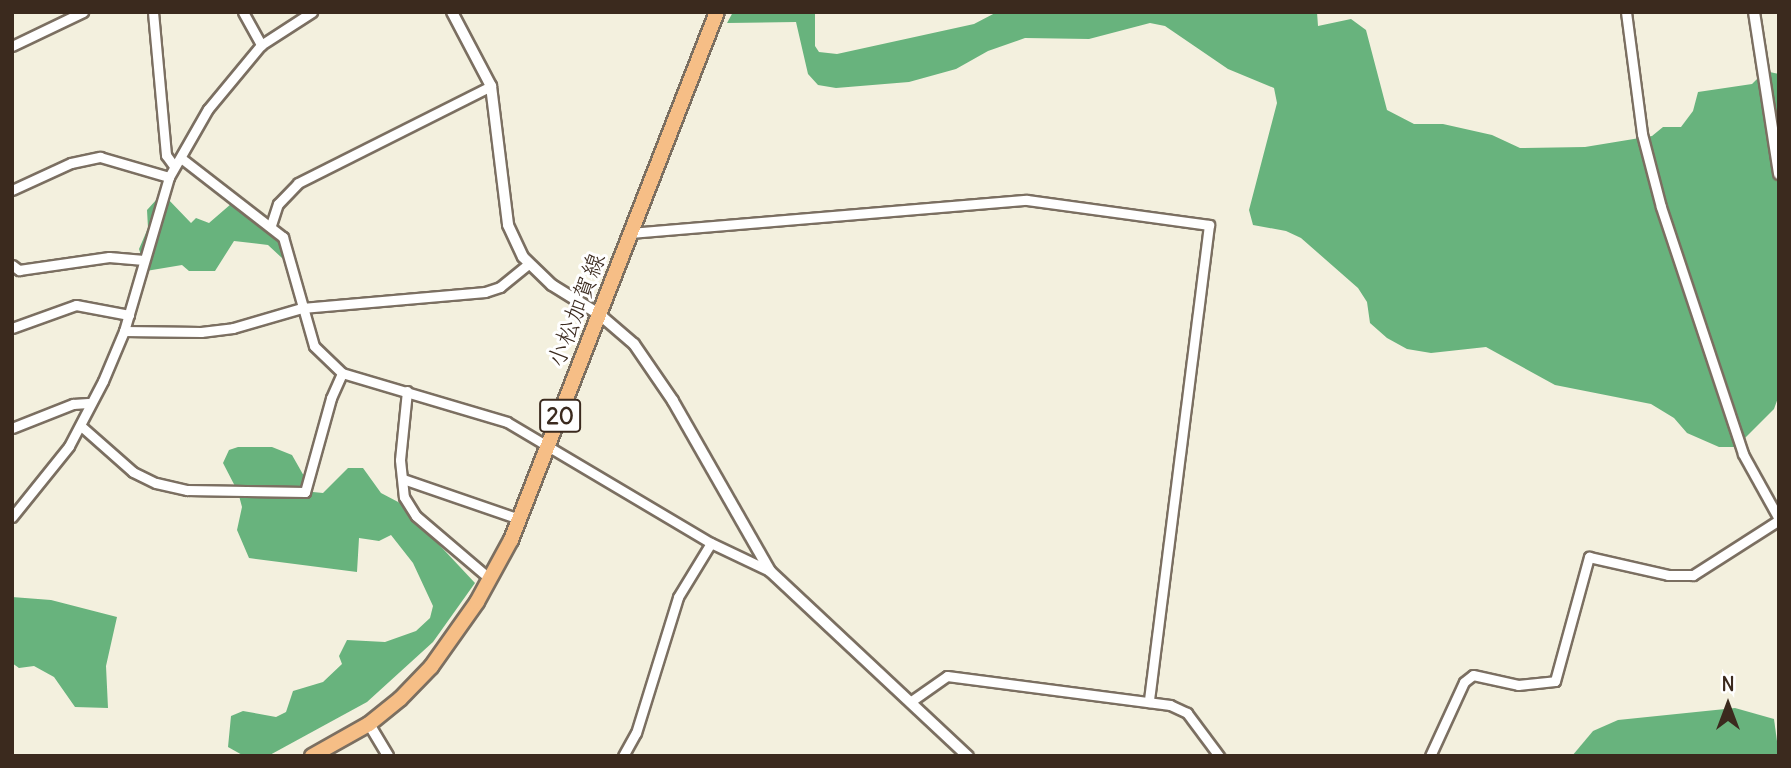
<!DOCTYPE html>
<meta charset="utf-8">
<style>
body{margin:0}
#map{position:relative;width:1791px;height:768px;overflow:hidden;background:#f3f0de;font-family:Delius,"Klee One",sans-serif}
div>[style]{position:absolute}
.forest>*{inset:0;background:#68b37d}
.roads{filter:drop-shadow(2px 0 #7b6f61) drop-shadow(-2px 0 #7b6f61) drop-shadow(0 2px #7b6f61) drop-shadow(0 -2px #7b6f61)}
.minor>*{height:9px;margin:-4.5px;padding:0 4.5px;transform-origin:4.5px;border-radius:4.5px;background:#fff}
.tertiary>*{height:10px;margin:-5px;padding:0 5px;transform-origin:5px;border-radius:5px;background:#fff}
.primary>*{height:14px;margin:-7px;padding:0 7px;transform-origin:7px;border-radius:7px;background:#f6be86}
span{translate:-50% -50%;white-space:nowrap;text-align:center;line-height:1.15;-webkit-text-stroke:6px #fff;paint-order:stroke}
.shield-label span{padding:2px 5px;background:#fff;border:2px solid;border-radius:5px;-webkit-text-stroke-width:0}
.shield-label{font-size:23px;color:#3b2a1e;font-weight:700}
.street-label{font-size:24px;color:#3b2a1e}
.frame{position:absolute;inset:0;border:14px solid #3b2a1e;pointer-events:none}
.north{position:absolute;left:1693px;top:670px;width:70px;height:70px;-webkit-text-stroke:5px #fff;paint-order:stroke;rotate:0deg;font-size:19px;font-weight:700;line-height:28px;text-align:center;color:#3b2a1e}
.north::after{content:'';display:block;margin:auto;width:24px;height:32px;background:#3b2a1e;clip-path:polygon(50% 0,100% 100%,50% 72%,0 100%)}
</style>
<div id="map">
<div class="forest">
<i style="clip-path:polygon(733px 12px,815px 12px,815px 46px,819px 52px,837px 54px,974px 24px,997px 12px,1317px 12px,1318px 26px,1351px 19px,1366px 30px,1387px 110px,1414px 124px,1443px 124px,1492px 135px,1520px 148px,1585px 147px,1652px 136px,1663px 127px,1681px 127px,1693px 111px,1698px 92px,1752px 84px,1765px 71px,1779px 74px,1779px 395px,1774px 409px,1736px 447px,1719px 447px,1687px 433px,1674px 418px,1651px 404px,1555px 385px,1486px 347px,1431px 353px,1407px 349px,1387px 338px,1370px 323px,1367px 302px,1358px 288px,1301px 238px,1286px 231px,1253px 225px,1249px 210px,1277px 103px,1274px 88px,1228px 69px,1165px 26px,1150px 23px,1089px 39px,1025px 38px,988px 51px,956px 69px,909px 82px,836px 88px,818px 85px,808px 74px,796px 22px,727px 23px)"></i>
<i style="clip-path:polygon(166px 197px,191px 223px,196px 218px,209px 223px,231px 204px,278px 237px,285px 255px,282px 258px,268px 245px,234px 241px,215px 271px,189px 271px,182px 265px,146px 271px,139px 249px,148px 228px,147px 210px,157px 199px)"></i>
<i style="clip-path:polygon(238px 447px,272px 447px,292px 455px,313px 492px,323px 493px,348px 468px,363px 468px,381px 493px,400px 503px,475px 583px,433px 642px,367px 702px,268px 756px,244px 756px,228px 747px,231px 716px,243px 711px,276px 717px,286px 712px,293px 691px,323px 682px,342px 664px,339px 656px,347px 640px,385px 642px,416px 631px,430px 618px,433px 606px,413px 563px,391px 535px,379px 541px,359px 538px,357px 572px,249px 558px,237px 530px,242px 507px,238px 492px,223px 463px,229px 450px)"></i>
<i style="clip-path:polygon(12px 597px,51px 600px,117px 617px,106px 666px,108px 708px,75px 707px,54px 677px,34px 666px,19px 668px,12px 663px)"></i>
<i style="clip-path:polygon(1735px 708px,1774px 719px,1779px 756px,1572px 756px,1593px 731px,1618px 720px)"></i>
</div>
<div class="roads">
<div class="minor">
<i style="left:153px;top:12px;width:144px;rotate:84.8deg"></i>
<i style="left:166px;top:155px;width:14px;rotate:54deg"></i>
<i style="left:243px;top:12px;width:38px;rotate:61deg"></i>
<i style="left:1626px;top:12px;width:123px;rotate:82.5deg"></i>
<i style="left:1642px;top:134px;width:75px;rotate:75.4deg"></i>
<i style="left:1661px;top:207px;width:260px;rotate:71.6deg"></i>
<i style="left:1743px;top:454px;width:74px;rotate:61deg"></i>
<i style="left:12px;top:46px;width:79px;rotate:-25.6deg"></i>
<i style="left:181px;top:158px;width:129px;rotate:37.8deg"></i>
<i style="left:283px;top:237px;width:113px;rotate:74.1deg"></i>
<i style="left:314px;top:346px;width:39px;rotate:44deg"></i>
<i style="left:342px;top:373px;width:172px;rotate:16.5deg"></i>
<i style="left:507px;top:422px;width:237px;rotate:30.7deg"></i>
<i style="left:711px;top:543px;width:65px;rotate:25.4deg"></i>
<i style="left:12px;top:190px;width:65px;rotate:-24.6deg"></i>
<i style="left:71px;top:163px;width:30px;rotate:-12deg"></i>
<i style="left:100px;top:157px;width:72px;rotate:16.2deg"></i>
<i style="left:271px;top:225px;width:22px;rotate:-72deg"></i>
<i style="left:278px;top:204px;width:29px;rotate:-46deg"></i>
<i style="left:298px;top:183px;width:216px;rotate:-26.7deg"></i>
<i style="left:630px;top:233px;width:398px;rotate:-4.8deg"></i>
<i style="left:1027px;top:200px;width:184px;rotate:7.8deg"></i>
<i style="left:1209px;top:225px;width:481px;rotate:97.2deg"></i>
<i style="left:12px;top:265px;width:9px;rotate:36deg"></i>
<i style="left:19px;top:270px;width:91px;rotate:-8.2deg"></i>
<i style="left:109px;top:257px;width:32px;rotate:5deg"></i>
<i style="left:12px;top:328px;width:68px;rotate:-19.8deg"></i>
<i style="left:76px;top:305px;width:54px;rotate:10.7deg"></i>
<i style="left:124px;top:331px;width:77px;rotate:0.7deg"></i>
<i style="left:201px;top:332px;width:32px;rotate:-7deg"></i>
<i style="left:233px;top:328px;width:72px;rotate:-16.2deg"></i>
<i style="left:302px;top:308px;width:184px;rotate:-5deg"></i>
<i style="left:485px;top:292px;width:16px;rotate:-18deg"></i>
<i style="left:500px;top:287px;width:36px;rotate:-39deg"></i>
<i style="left:407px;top:391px;width:69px;rotate:95.8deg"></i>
<i style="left:400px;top:460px;width:37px;rotate:84deg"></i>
<i style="left:404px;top:497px;width:22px;rotate:58deg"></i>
<i style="left:416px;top:516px;width:97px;rotate:40.4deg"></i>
<i style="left:81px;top:426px;width:69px;rotate:41.5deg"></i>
<i style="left:133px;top:472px;width:25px;rotate:26deg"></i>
<i style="left:156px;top:483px;width:32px;rotate:13deg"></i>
<i style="left:187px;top:490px;width:118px;rotate:1deg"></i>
<i style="left:305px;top:492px;width:98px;rotate:-74.5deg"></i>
<i style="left:331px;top:398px;width:27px;rotate:-66deg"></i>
<i style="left:12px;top:428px;width:66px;rotate:-21.5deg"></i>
<i style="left:73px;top:404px;width:15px;rotate:-4deg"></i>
<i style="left:403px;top:479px;width:123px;rotate:19deg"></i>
<i style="left:12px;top:517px;width:91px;rotate:-51.2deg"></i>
<i style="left:69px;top:446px;width:73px;rotate:-62.4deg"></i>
<i style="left:103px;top:381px;width:54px;rotate:-67.2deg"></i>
<i style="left:124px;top:331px;width:160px;rotate:-73.7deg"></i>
<i style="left:169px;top:177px;width:78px;rotate:-60.2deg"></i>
<i style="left:208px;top:109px;width:83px;rotate:-50.4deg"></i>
<i style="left:261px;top:45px;width:61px;rotate:-32.9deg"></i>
<i style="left:910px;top:702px;width:45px;rotate:-35.1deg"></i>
<i style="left:947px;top:676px;width:225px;rotate:7.4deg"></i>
<i style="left:1170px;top:705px;width:19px;rotate:25deg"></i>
<i style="left:1187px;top:713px;width:54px;rotate:53.3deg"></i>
<i style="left:623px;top:756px;width:26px;rotate:-61deg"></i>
<i style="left:636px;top:733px;width:142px;rotate:-72.8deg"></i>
<i style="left:678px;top:597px;width:63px;rotate:-58.6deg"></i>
<i style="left:1430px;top:756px;width:81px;rotate:-65.3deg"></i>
<i style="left:1464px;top:682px;width:11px;rotate:-38deg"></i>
<i style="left:1473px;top:675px;width:46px;rotate:12.5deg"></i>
<i style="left:1518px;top:685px;width:37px;rotate:-6deg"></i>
<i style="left:1555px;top:681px;width:129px;rotate:-74.7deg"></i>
<i style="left:1589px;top:557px;width:81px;rotate:12.8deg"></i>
<i style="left:1668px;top:575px;width:25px"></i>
<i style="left:1693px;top:575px;width:102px;rotate:-32.6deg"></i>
</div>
<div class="tertiary">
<i style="left:452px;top:12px;width:84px;rotate:62.2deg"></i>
<i style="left:491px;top:86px;width:140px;rotate:83deg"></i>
<i style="left:508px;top:225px;width:35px;rotate:65deg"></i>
<i style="left:523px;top:257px;width:40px;rotate:44deg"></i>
<i style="left:552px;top:285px;width:55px;rotate:31.7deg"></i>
<i style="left:599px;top:314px;width:46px;rotate:40.6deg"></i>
<i style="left:634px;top:344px;width:69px;rotate:55.6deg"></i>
<i style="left:673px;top:401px;width:196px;rotate:60.3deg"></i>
<i style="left:770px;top:571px;width:271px;rotate:43.1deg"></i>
<i style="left:1754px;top:12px;width:164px;rotate:81.2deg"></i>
<i style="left:369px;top:724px;width:37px;rotate:59deg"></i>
</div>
<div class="primary">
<i style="left:312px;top:756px;width:65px;rotate:-29.3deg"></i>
<i style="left:369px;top:724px;width:40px;rotate:-39deg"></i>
<i style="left:400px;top:699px;width:45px;rotate:-45.9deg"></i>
<i style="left:431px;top:667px;width:80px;rotate:-54.7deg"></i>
<i style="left:477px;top:602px;width:71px;rotate:-61.3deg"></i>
<i style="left:511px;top:540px;width:567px;rotate:-68.69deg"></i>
</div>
</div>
<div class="shield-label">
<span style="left:560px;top:416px">20</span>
</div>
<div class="street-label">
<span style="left:576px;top:310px;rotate:-69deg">小松加賀線</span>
</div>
<div class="frame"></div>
<div class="north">N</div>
</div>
